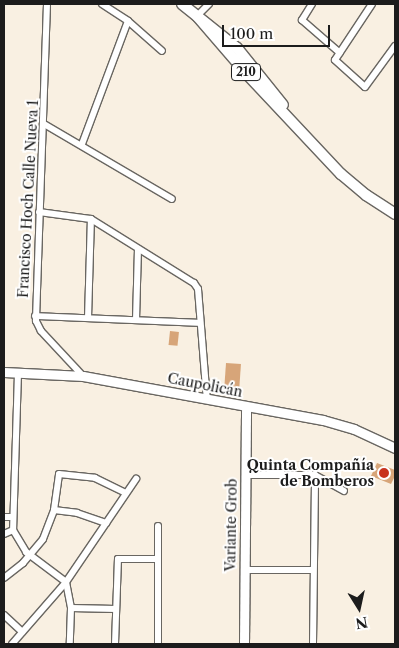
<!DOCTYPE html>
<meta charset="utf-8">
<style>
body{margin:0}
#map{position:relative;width:399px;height:648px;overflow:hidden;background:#f9f0e2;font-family:"Libre Caslon Text",serif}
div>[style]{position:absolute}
.building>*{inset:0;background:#d7a579;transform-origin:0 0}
.roads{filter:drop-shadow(1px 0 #696661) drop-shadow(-1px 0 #696661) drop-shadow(0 1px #696661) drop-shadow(0 -1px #696661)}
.street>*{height:6px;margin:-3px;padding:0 3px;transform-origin:3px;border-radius:3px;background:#fff}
.secondary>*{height:9px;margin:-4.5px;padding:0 4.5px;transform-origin:4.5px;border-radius:4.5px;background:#fff}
.primary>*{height:10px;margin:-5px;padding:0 5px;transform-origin:5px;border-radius:5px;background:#fff}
.dots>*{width:14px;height:14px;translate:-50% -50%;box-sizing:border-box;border:2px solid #fff;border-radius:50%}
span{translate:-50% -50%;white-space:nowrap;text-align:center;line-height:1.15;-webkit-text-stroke:4px #fff;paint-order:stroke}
.shield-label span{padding:1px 4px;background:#fff;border:1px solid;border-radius:4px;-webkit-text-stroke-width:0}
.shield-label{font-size:12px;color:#1c1c1c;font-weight:700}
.street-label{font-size:14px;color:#1c1c1c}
.poi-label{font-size:14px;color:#1c1c1c;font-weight:700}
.right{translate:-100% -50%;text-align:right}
.frame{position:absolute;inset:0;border:5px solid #1c1c1c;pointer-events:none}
.north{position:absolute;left:334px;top:583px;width:50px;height:50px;-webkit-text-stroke:4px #fff;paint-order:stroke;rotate:170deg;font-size:14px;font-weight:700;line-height:20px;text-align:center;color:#1c1c1c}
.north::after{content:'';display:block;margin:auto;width:18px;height:22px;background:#1c1c1c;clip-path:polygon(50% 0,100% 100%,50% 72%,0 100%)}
.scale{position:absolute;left:222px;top:25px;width:108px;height:22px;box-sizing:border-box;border:2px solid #1c1c1c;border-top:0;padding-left:6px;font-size:15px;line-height:18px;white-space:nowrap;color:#1c1c1c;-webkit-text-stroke:4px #fff;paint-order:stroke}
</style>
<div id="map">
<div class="building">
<i style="left:170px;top:331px;width:9px;height:14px;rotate:6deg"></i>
<i style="left:226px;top:363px;width:15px;height:24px;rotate:4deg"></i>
<i style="clip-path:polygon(377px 463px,395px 470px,395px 476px,391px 484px,371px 476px)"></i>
</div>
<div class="roads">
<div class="street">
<i style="left:47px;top:4px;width:317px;rotate:92deg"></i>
<i style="left:36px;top:321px;width:11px;rotate:63deg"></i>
<i style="left:41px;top:331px;width:62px;rotate:47deg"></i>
<i style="left:102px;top:4px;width:31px;rotate:33deg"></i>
<i style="left:128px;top:21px;width:45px;rotate:41.4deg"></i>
<i style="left:312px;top:4px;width:19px;rotate:122deg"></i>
<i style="left:302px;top:20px;width:50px;rotate:41deg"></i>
<i style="left:372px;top:4px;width:67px;rotate:123.5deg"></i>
<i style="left:335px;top:60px;width:40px;rotate:42deg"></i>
<i style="left:365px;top:87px;width:51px;rotate:-53.8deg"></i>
<i style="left:197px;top:16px;width:17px;rotate:-45deg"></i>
<i style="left:44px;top:124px;width:148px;rotate:30.4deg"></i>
<i style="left:82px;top:144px;width:131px;rotate:-69.5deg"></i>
<i style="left:39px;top:212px;width:52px;rotate:7.7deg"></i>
<i style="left:91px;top:219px;width:121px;rotate:31.9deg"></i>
<i style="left:194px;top:283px;width:7px;rotate:56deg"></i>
<i style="left:198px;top:289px;width:111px;rotate:85.4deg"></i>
<i style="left:35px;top:316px;width:165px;rotate:2.4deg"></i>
<i style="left:88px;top:318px;width:99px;rotate:-88.3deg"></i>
<i style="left:136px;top:320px;width:71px;rotate:-88.4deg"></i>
<i style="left:18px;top:373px;width:157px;rotate:91.8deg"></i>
<i style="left:13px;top:530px;width:26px;rotate:59deg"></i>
<i style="left:26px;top:552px;width:50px;rotate:36.9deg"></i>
<i style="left:66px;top:582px;width:26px;rotate:79deg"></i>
<i style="left:71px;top:608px;width:36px;rotate:92deg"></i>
<i style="left:245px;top:475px;width:70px"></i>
<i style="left:315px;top:475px;width:33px;rotate:29deg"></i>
<i style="left:54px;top:510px;width:23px;rotate:7deg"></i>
<i style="left:77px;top:513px;width:31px;rotate:19deg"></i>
<i style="left:4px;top:517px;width:9px"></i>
<i style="left:4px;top:534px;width:10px;rotate:-24deg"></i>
<i style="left:244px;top:570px;width:69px"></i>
<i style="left:4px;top:578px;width:24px;rotate:-38deg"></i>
<i style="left:23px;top:563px;width:31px;rotate:-50deg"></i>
<i style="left:43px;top:539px;width:31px;rotate:-69deg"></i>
<i style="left:54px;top:510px;width:36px;rotate:-82deg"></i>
<i style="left:59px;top:474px;width:36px;rotate:6deg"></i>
<i style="left:95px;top:478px;width:34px;rotate:26deg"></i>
<i style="left:71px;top:608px;width:45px;rotate:1.3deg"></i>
<i style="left:4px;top:615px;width:25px;rotate:43deg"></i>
<i style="left:12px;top:644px;width:82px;rotate:-48.9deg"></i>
<i style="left:66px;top:582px;width:125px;rotate:-55.8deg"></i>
<i style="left:115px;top:644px;width:85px;rotate:-88deg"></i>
<i style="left:118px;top:559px;width:40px"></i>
<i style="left:158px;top:644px;width:118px;rotate:-90deg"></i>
<i style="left:313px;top:644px;width:169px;rotate:-89.3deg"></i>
</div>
<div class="secondary">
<i style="left:4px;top:372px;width:79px;rotate:2.9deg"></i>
<i style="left:83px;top:376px;width:244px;rotate:10.4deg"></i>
<i style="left:323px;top:420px;width:32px;rotate:16deg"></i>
<i style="left:354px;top:429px;width:45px;rotate:24.9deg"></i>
<i style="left:244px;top:644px;width:237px;rotate:-89.5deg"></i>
</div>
<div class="primary">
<i style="left:182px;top:4px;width:70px;rotate:38.7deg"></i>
<i style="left:237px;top:48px;width:73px;rotate:51.1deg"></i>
<i style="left:197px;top:16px;width:75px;rotate:49.3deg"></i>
<i style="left:246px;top:73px;width:139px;rotate:46.8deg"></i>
<i style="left:341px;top:174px;width:33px;rotate:40deg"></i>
<i style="left:366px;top:195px;width:35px;rotate:33deg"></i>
</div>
</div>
<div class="dots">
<i style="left:384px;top:473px;background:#c8321e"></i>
</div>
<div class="shield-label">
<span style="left:246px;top:72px">210</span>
</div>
<div class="street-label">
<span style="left:28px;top:199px;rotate:-87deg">Francisco Hoch Calle Nueva 1</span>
<span style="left:205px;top:385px;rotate:11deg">Caupolicán</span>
<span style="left:231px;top:525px;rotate:-89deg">Variante Grob</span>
</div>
<div class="poi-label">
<span class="right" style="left:374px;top:473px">Quinta Compañía<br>de Bomberos</span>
</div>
<div class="frame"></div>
<div class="north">N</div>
<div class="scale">100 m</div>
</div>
